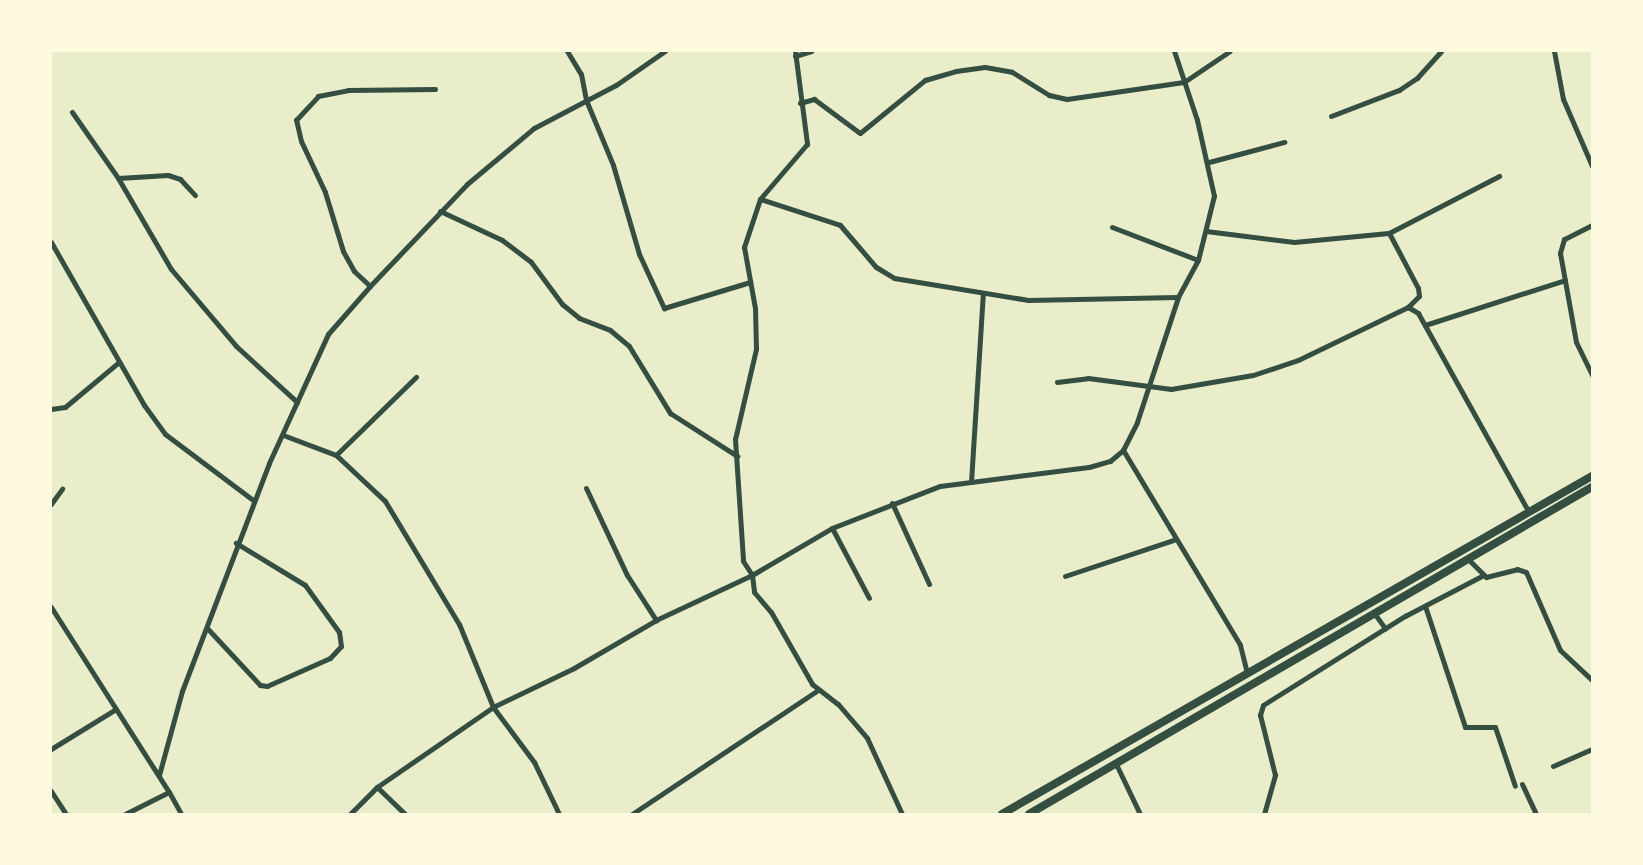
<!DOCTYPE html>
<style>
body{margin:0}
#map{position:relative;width:1643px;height:865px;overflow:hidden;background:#e9edc9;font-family:"Work Sans",sans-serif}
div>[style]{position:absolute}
.minor>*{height:5px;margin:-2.5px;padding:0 2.5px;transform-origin:2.5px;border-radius:2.5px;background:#344e41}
.trunk>*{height:8px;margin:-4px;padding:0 4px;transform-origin:4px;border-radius:4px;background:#344e41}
span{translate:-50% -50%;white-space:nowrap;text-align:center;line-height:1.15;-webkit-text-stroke:4.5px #fefae0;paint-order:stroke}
.frame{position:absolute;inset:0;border:52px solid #fefae0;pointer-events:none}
</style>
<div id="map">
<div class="minor">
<i style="left:567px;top:51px;width:27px;rotate:59deg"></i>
<i style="left:581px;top:74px;width:26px;rotate:79deg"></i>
<i style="left:586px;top:100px;width:70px;rotate:67.4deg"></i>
<i style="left:613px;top:165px;width:93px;rotate:73.7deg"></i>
<i style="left:639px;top:254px;width:60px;rotate:65.2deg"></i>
<i style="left:664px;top:308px;width:90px;rotate:-16.8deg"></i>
<i style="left:795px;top:51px;width:94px;rotate:82.6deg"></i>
<i style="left:807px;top:144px;width:72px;rotate:130.5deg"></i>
<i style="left:760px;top:199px;width:51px;rotate:108.4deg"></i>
<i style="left:744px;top:247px;width:62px;rotate:79.8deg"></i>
<i style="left:755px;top:308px;width:41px;rotate:88.6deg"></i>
<i style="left:756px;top:349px;width:92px;rotate:103.1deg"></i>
<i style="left:735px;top:439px;width:122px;rotate:86.2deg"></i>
<i style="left:743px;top:561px;width:17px;rotate:57deg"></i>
<i style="left:752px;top:575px;width:17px;rotate:83deg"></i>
<i style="left:754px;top:592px;width:26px;rotate:50deg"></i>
<i style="left:771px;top:612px;width:83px;rotate:60.3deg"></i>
<i style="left:812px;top:684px;width:33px;rotate:38deg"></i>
<i style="left:838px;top:704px;width:45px;rotate:49.5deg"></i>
<i style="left:867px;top:738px;width:84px;rotate:65.3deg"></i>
<i style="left:1554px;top:51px;width:49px;rotate:79.4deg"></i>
<i style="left:1563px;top:99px;width:73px;rotate:66.6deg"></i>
<i style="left:795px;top:56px;width:17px;rotate:-17deg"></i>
<i style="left:800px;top:103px;width:15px;rotate:-16deg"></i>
<i style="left:814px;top:99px;width:57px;rotate:36.5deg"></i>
<i style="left:860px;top:133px;width:84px;rotate:-39.2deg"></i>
<i style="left:925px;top:80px;width:32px;rotate:-16deg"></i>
<i style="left:956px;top:71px;width:29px;rotate:-8deg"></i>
<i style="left:985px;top:67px;width:27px;rotate:10deg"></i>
<i style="left:1012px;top:72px;width:44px;rotate:31.9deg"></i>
<i style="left:1049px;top:95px;width:18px;rotate:13deg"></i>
<i style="left:1067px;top:99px;width:118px;rotate:-8.3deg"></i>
<i style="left:1184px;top:82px;width:55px;rotate:-34deg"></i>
<i style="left:72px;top:112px;width:80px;rotate:55.1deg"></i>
<i style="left:118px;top:178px;width:105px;rotate:59.8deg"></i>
<i style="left:171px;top:269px;width:101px;rotate:49.8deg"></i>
<i style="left:236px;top:346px;width:83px;rotate:42.6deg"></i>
<i style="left:1331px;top:116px;width:73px;rotate:-20.9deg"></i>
<i style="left:1399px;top:90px;width:22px;rotate:-34deg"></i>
<i style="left:1417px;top:78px;width:36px;rotate:-48deg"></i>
<i style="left:1209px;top:162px;width:78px;rotate:-14.9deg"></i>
<i style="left:118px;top:178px;width:50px;rotate:-3.4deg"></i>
<i style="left:168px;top:175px;width:13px;rotate:18deg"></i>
<i style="left:180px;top:179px;width:22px;rotate:47deg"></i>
<i style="left:760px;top:199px;width:84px;rotate:18deg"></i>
<i style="left:840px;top:225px;width:55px;rotate:49.4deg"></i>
<i style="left:876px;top:267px;width:21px;rotate:31deg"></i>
<i style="left:894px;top:278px;width:136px;rotate:9.3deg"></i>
<i style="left:1028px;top:300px;width:150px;rotate:-1.1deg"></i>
<i style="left:440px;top:211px;width:68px;rotate:25.1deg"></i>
<i style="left:502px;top:240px;width:36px;rotate:37deg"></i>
<i style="left:531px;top:262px;width:52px;rotate:53.6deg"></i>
<i style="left:562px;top:304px;width:22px;rotate:39deg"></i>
<i style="left:579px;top:318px;width:33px;rotate:21deg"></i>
<i style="left:610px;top:330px;width:25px;rotate:40deg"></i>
<i style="left:629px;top:346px;width:79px;rotate:58.5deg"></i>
<i style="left:670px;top:413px;width:80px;rotate:32.7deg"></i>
<i style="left:1592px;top:225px;width:31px;rotate:153deg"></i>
<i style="left:1564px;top:239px;width:15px;rotate:106deg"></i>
<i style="left:1560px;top:253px;width:90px;rotate:79.8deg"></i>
<i style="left:1576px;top:342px;width:37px;rotate:64deg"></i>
<i style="left:1112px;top:227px;width:92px;rotate:21deg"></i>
<i style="left:1206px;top:231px;width:89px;rotate:7.1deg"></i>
<i style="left:1294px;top:242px;width:95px;rotate:-5.4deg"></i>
<i style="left:1389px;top:233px;width:124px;rotate:-27.4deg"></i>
<i style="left:1389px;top:233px;width:62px;rotate:62.2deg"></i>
<i style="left:1418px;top:288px;width:8px;rotate:83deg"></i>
<i style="left:1419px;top:296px;width:16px;rotate:135deg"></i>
<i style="left:51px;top:242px;width:188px;rotate:60.3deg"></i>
<i style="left:144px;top:405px;width:36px;rotate:54deg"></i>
<i style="left:165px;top:434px;width:110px;rotate:36.9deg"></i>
<i style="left:370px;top:286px;width:141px;rotate:-46.4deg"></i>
<i style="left:467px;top:184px;width:87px;rotate:-39.9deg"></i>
<i style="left:534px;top:128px;width:93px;rotate:-27.7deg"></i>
<i style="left:616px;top:85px;width:60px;rotate:-34.8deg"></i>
<i style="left:1425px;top:325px;width:147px;rotate:-17.8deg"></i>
<i style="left:1057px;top:382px;width:31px;rotate:-7deg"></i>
<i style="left:1088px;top:378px;width:84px;rotate:7.5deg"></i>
<i style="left:1171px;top:389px;width:83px;rotate:-9.7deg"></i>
<i style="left:1253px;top:375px;width:47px;rotate:-18.4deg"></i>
<i style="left:1298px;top:360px;width:122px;rotate:-25.7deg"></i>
<i style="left:1408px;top:307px;width:12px;rotate:31deg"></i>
<i style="left:1418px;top:313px;width:227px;rotate:60.9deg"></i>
<i style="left:51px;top:409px;width:14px;rotate:-8deg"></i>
<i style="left:65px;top:407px;width:70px;rotate:-39.8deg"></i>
<i style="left:283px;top:435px;width:57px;rotate:20.7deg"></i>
<i style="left:336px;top:455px;width:67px;rotate:43.2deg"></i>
<i style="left:385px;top:501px;width:144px;rotate:59deg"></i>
<i style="left:459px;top:624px;width:90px;rotate:67.7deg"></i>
<i style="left:493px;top:707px;width:69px;rotate:53.3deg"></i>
<i style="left:534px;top:762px;width:58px;rotate:64.3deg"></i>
<i style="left:1123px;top:450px;width:227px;rotate:59deg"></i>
<i style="left:1240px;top:645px;width:29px;rotate:76deg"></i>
<i style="left:336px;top:455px;width:112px;rotate:-44.3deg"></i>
<i style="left:971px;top:482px;width:189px;rotate:-86.4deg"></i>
<i style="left:586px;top:488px;width:96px;rotate:64.8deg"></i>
<i style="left:627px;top:575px;width:54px;rotate:57.2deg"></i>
<i style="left:892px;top:503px;width:89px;rotate:65.4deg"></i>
<i style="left:51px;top:504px;width:19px;rotate:-54deg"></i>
<i style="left:832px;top:528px;width:79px;rotate:62.1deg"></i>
<i style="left:1467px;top:558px;width:27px;rotate:45deg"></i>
<i style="left:1486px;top:577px;width:32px;rotate:-14deg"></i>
<i style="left:1517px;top:569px;width:9px;rotate:18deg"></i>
<i style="left:1526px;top:572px;width:85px;rotate:66.4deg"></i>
<i style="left:1560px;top:650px;width:44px;rotate:43.2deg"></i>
<i style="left:1065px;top:576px;width:117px;rotate:-18.4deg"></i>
<i style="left:1425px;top:606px;width:127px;rotate:71.7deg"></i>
<i style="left:1465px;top:727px;width:30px"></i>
<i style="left:1495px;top:727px;width:62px;rotate:71.3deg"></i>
<i style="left:51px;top:607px;width:219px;rotate:57.5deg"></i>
<i style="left:1374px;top:613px;width:19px;rotate:54deg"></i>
<i style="left:207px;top:628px;width:78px;rotate:47.1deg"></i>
<i style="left:260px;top:685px;width:7px;rotate:8deg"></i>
<i style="left:267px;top:686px;width:69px;rotate:-24deg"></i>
<i style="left:330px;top:658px;width:16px;rotate:-47deg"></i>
<i style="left:341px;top:646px;width:14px;rotate:-98deg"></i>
<i style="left:339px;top:632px;width:58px;rotate:-125.9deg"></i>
<i style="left:305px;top:585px;width:81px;rotate:-148.7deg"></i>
<i style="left:51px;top:749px;width:76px;rotate:-31.6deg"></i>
<i style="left:1116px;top:764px;width:55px;rotate:64.4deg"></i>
<i style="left:1553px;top:766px;width:43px;rotate:-23.6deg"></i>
<i style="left:159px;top:775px;width:87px;rotate:-74.7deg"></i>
<i style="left:182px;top:691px;width:244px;rotate:-69.1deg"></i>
<i style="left:269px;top:463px;width:142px;rotate:-65.4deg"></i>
<i style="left:328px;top:334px;width:64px;rotate:-48.8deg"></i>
<i style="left:370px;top:286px;width:22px;rotate:-137deg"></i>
<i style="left:354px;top:271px;width:23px;rotate:-119deg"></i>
<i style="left:343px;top:251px;width:62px;rotate:-107deg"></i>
<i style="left:325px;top:192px;width:56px;rotate:-115.2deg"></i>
<i style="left:301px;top:141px;width:22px;rotate:-103deg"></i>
<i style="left:296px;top:120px;width:33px;rotate:-47deg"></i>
<i style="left:318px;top:96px;width:31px;rotate:-11deg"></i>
<i style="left:348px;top:90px;width:87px;rotate:-0.7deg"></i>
<i style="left:1522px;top:784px;width:33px;rotate:65deg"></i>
<i style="left:377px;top:787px;width:39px;rotate:44deg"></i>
<i style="left:51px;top:791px;width:27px;rotate:57deg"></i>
<i style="left:125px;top:814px;width:49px;rotate:-26.6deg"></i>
<i style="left:169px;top:792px;width:25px;rotate:61deg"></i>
<i style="left:350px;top:814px;width:38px;rotate:-45deg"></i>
<i style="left:377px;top:787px;width:141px;rotate:-34.6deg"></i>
<i style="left:493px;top:707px;width:90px;rotate:-25.7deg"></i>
<i style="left:574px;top:668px;width:95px;rotate:-30.3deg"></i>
<i style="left:656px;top:620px;width:106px;rotate:-25.1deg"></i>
<i style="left:752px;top:575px;width:93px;rotate:-30.4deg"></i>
<i style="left:832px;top:528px;width:116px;rotate:-21.3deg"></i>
<i style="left:940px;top:486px;width:150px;rotate:-7.3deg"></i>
<i style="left:1089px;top:467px;width:22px;rotate:-16deg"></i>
<i style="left:1110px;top:461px;width:17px;rotate:-40deg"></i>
<i style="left:1123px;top:450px;width:31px;rotate:-63deg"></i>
<i style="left:1137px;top:422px;width:132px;rotate:-71.8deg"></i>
<i style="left:1178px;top:297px;width:42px;rotate:-61.6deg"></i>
<i style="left:1198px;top:260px;width:66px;rotate:-76deg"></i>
<i style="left:1214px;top:196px;width:78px;rotate:-102.6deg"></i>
<i style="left:1197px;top:120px;width:73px;rotate:-108.4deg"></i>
<i style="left:632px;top:814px;width:224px;rotate:-33.7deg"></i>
<i style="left:1264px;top:814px;width:41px;rotate:-74.2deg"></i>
<i style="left:1275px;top:775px;width:62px;rotate:-104deg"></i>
<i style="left:1260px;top:715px;width:10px;rotate:-73deg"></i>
<i style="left:1263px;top:705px;width:168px;rotate:-32.1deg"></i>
<i style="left:1405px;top:616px;width:87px;rotate:-27.5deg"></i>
</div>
<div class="trunk">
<i style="left:1002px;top:814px;width:680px;rotate:-29.81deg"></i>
<i style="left:1029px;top:814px;width:651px;rotate:-30.15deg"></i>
</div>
<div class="frame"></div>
</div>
